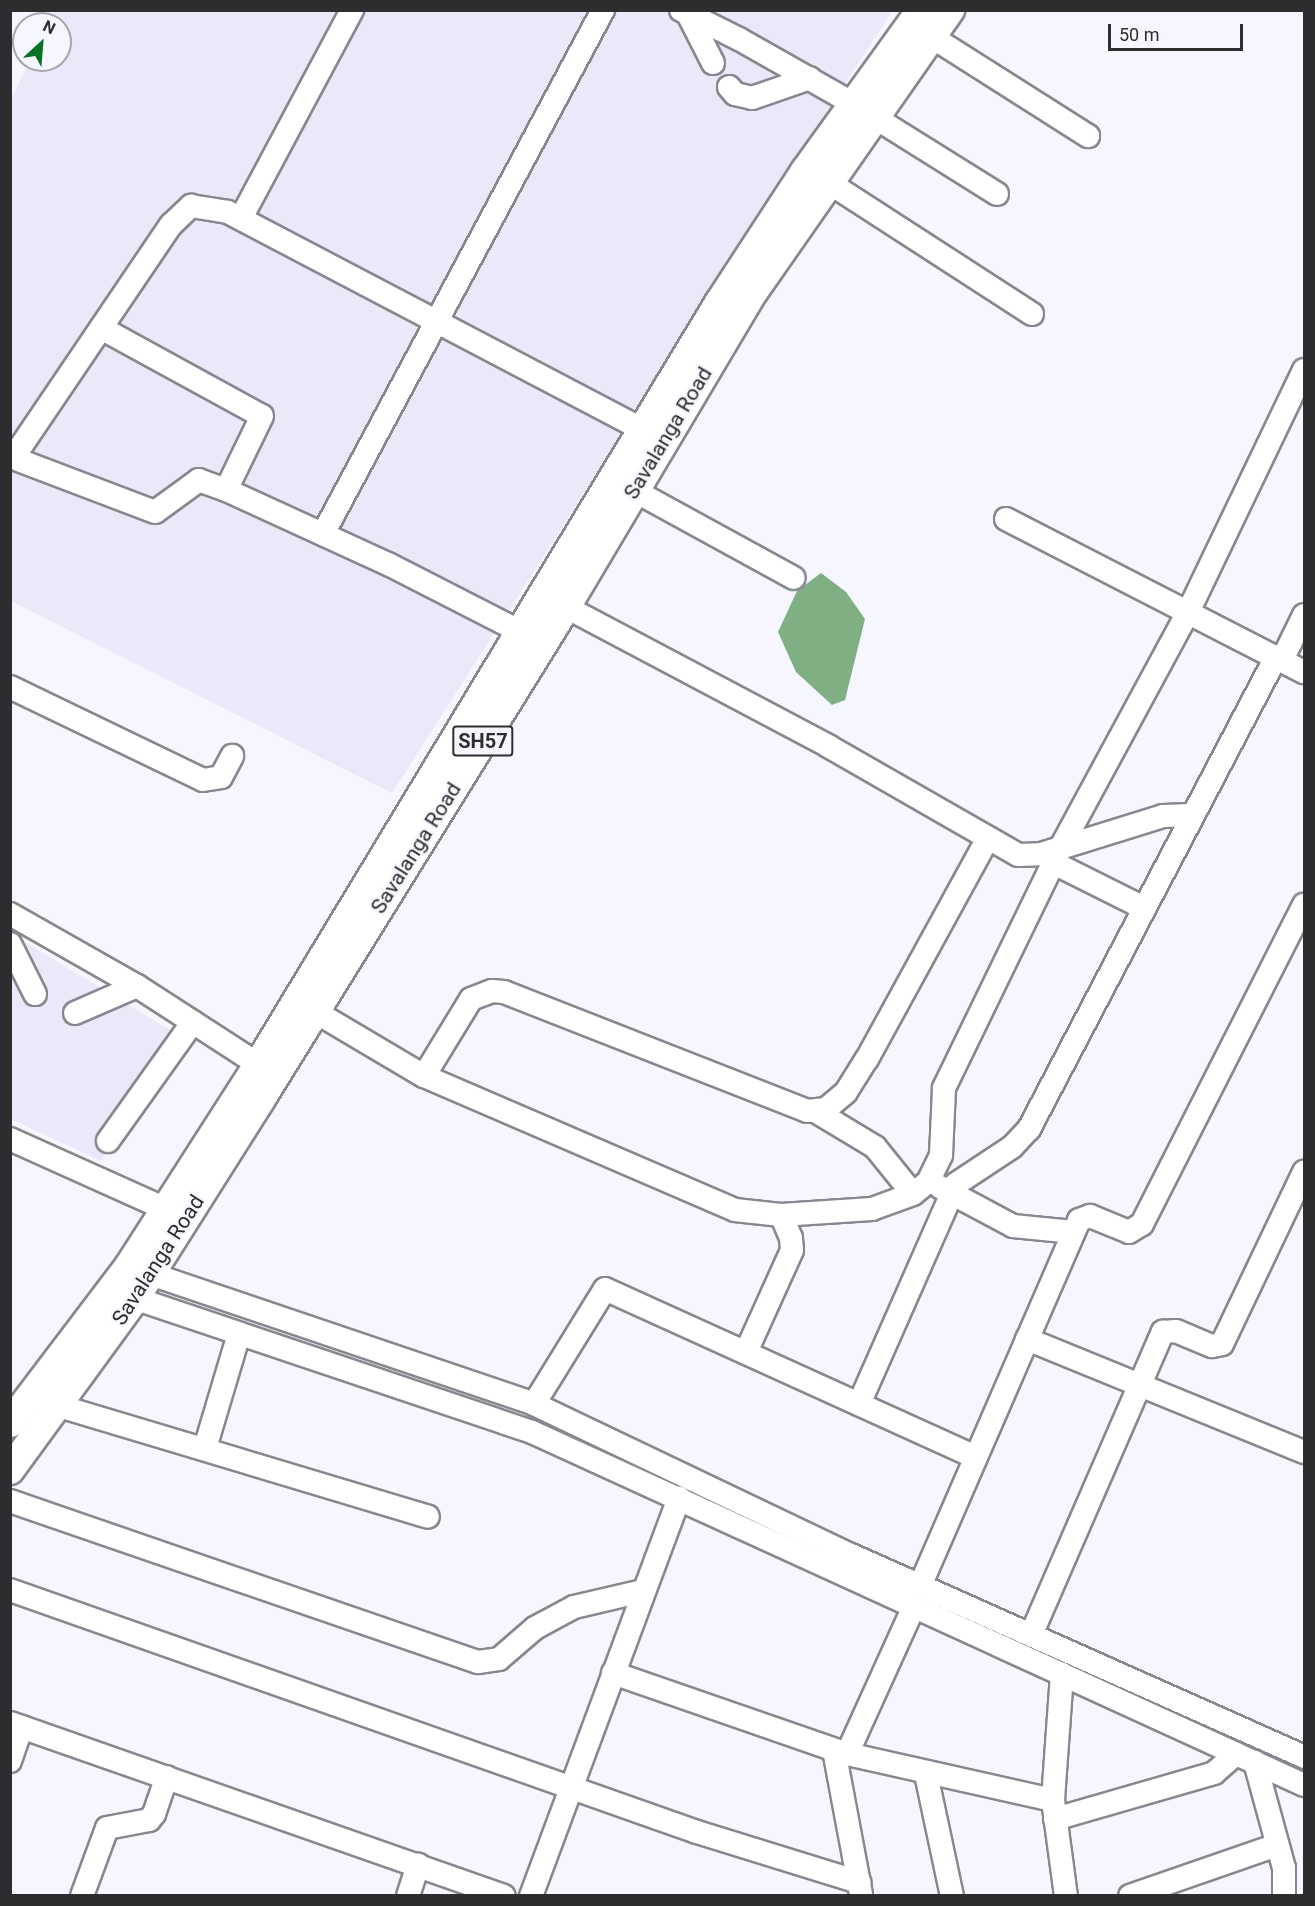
<!DOCTYPE html>
<style>
body{margin:0}
#map{position:relative;width:1315px;height:1906px;overflow:hidden;background:#f6f6fe;font-family:Roboto,sans-serif}
div>[style]{position:absolute}
.built>*{inset:0;background:#e9e9f9}
.water>*{inset:0;background:#7faf83}
.roads{filter:drop-shadow(2px 0 #87878f) drop-shadow(-2px 0 #87878f) drop-shadow(0 2px #87878f) drop-shadow(0 -2px #87878f)}
.minor>*{height:22px;margin:-11px;padding:0 11px;transform-origin:11px;border-radius:11px;background:#fff}
.major>*{height:28px;margin:-14px;padding:0 14px;transform-origin:14px;border-radius:14px;background:#fff}
span{translate:-50% -50%;white-space:nowrap;text-align:center;line-height:1.15;-webkit-text-stroke:5px #f6f6fe;paint-order:stroke}
.shield-label span{padding:2px 4px;background:#f6f6fe;border:2px solid;border-radius:4px;-webkit-text-stroke-width:0}
.shield-label{font-size:20px;color:#2d2d30;font-weight:700}
.street-label{font-size:21px;color:#2d2d30}
.frame{position:absolute;inset:0;border:12px solid #2d2d30;pointer-events:none}
.north{position:absolute;left:12px;top:12px;width:60px;height:60px;box-sizing:border-box;background:#f6f6fe;border:2px solid #a6a6ac;border-radius:50%;rotate:26deg;font-size:16px;font-weight:700;line-height:24px;text-align:center;color:#2d2d30}
.north::after{content:'';display:block;margin:auto;width:21px;height:27px;background:#057326;clip-path:polygon(50% 0,100% 100%,50% 72%,0 100%)}
.scale{position:absolute;left:1108px;top:24px;width:135px;height:27px;box-sizing:border-box;border:3px solid #2d2d30;border-top:0;padding-left:8px;font-size:18px;line-height:21px;white-space:nowrap;color:#2d2d30;-webkit-text-stroke:4px #f6f6fe;paint-order:stroke}
</style>
<div id="map">
<div class="built">
<i style="clip-path:polygon(54px 11px,892px 11px,392px 793px,11px 601px,10px 102px,30px 60px,60px 60px,60px 24px,47px 24px)"></i>
<i style="clip-path:polygon(10px 933px,183px 1038px,101px 1161px,11px 1119px)"></i>
</div>
<div class="water">
<i style="clip-path:polygon(821px 573px,846px 592px,865px 619px,845px 700px,832px 705px,796px 672px,778px 632px,797px 591px)"></i>
</div>
<div class="roads">
<div class="minor">
<i style="left:681px;top:10px;width:65px;rotate:26.6deg"></i>
<i style="left:739px;top:39px;width:132px;rotate:29.5deg"></i>
<i style="left:688px;top:14px;width:55px;rotate:63deg"></i>
<i style="left:932px;top:37px;width:185px;rotate:32.4deg"></i>
<i style="left:729px;top:87px;width:9px;rotate:49deg"></i>
<i style="left:735px;top:94px;width:17px;rotate:13deg"></i>
<i style="left:752px;top:98px;width:61px;rotate:-19deg"></i>
<i style="left:874px;top:117px;width:145px;rotate:32deg"></i>
<i style="left:828px;top:182px;width:243px;rotate:32.9deg"></i>
<i style="left:241px;top:218px;width:236px;rotate:-61.9deg"></i>
<i style="left:101px;top:328px;width:183px;rotate:28.7deg"></i>
<i style="left:262px;top:416px;width:82px;rotate:115.9deg"></i>
<i style="left:633px;top:490px;width:183px;rotate:28.7deg"></i>
<i style="left:1006px;top:519px;width:335px;rotate:27.2deg"></i>
<i style="left:323px;top:534px;width:594px;rotate:-61.88deg"></i>
<i style="left:566px;top:607px;width:297px;rotate:27.9deg"></i>
<i style="left:828px;top:746px;width:219px;rotate:29.8deg"></i>
<i style="left:1018px;top:855px;width:23px;rotate:-2deg"></i>
<i style="left:1041px;top:854px;width:128px;rotate:-17.3deg"></i>
<i style="left:1163px;top:816px;width:30px;rotate:-2deg"></i>
<i style="left:521px;top:632px;width:147px;rotate:-152.9deg"></i>
<i style="left:390px;top:565px;width:180px;rotate:-155.4deg"></i>
<i style="left:226px;top:490px;width:29px;rotate:-160deg"></i>
<i style="left:199px;top:480px;width:54px;rotate:144deg"></i>
<i style="left:155px;top:512px;width:152px;rotate:-159.2deg"></i>
<i style="left:13px;top:458px;width:282px;rotate:-55.9deg"></i>
<i style="left:171px;top:225px;width:28px;rotate:-44deg"></i>
<i style="left:191px;top:206px;width:37px;rotate:9deg"></i>
<i style="left:228px;top:212px;width:484px;rotate:27.7deg"></i>
<i style="left:1282px;top:660px;width:50px;rotate:-63.9deg"></i>
<i style="left:10px;top:687px;width:214px;rotate:25.7deg"></i>
<i style="left:203px;top:780px;width:18px;rotate:-9deg"></i>
<i style="left:221px;top:777px;width:24px;rotate:-62deg"></i>
<i style="left:1054px;top:863px;width:101px;rotate:26.6deg"></i>
<i style="left:10px;top:914px;width:146px;rotate:29.6deg"></i>
<i style="left:137px;top:986px;width:158px;rotate:32.9deg"></i>
<i style="left:10px;top:944px;width:56px;rotate:63.4deg"></i>
<i style="left:314px;top:1011px;width:128px;rotate:30.6deg"></i>
<i style="left:424px;top:1076px;width:339px;rotate:23.3deg"></i>
<i style="left:735px;top:1210px;width:46px;rotate:6.2deg"></i>
<i style="left:781px;top:1215px;width:91px;rotate:-3.8deg"></i>
<i style="left:872px;top:1209px;width:44px;rotate:-20.1deg"></i>
<i style="left:913px;top:1194px;width:19px;rotate:-39deg"></i>
<i style="left:928px;top:1182px;width:30px;rotate:-64deg"></i>
<i style="left:941px;top:1155px;width:67px;rotate:-87.4deg"></i>
<i style="left:944px;top:1088px;width:268px;rotate:-64.1deg"></i>
<i style="left:1061px;top:847px;width:269px;rotate:-61.6deg"></i>
<i style="left:1189px;top:610px;width:266px;rotate:-64.4deg"></i>
<i style="left:75px;top:1013px;width:68px;rotate:-23.5deg"></i>
<i style="left:424px;top:1076px;width:90px;rotate:-58.6deg"></i>
<i style="left:471px;top:999px;width:22px;rotate:-21deg"></i>
<i style="left:492px;top:991px;width:12px;rotate:5deg"></i>
<i style="left:504px;top:992px;width:326px;rotate:21.4deg"></i>
<i style="left:807px;top:1111px;width:19px;rotate:-6deg"></i>
<i style="left:826px;top:1109px;width:26px;rotate:-40deg"></i>
<i style="left:846px;top:1092px;width:39px;rotate:-58deg"></i>
<i style="left:867px;top:1059px;width:252px;rotate:-61.3deg"></i>
<i style="left:817px;top:1112px;width:68px;rotate:31.1deg"></i>
<i style="left:875px;top:1147px;width:60px;rotate:51deg"></i>
<i style="left:10px;top:1139px;width:171px;rotate:24.2deg"></i>
<i style="left:108px;top:1141px;width:146px;rotate:-54.5deg"></i>
<i style="left:940px;top:1187px;width:83px;rotate:28.1deg"></i>
<i style="left:1013px;top:1226px;width:61px;rotate:5.6deg"></i>
<i style="left:136px;top:1269px;width:420px;rotate:18.7deg"></i>
<i style="left:534px;top:1404px;width:351px;rotate:25.5deg"></i>
<i style="left:851px;top:1555px;width:496px;rotate:24deg"></i>
<i style="left:122px;top:1294px;width:433px;rotate:18.6deg"></i>
<i style="left:532px;top:1432px;width:849px;rotate:24.57deg"></i>
<i style="left:1027px;top:1339px;width:299px;rotate:22.2deg"></i>
<i style="left:746px;top:1352px;width:112px;rotate:-65.7deg"></i>
<i style="left:792px;top:1250px;width:12px;rotate:-95deg"></i>
<i style="left:791px;top:1238px;width:25px;rotate:-113deg"></i>
<i style="left:534px;top:1404px;width:135px;rotate:-58.3deg"></i>
<i style="left:605px;top:1289px;width:407px;rotate:24.4deg"></i>
<i style="left:859px;top:1404px;width:240px;rotate:-66.2deg"></i>
<i style="left:956px;top:1184px;width:67px;rotate:-33.5deg"></i>
<i style="left:1012px;top:1147px;width:25px;rotate:-47deg"></i>
<i style="left:1029px;top:1129px;width:533px;rotate:-62.38deg"></i>
<i style="left:59px;top:1406px;width:385px;rotate:16.7deg"></i>
<i style="left:205px;top:1448px;width:119px;rotate:-73.4deg"></i>
<i style="left:10px;top:1501px;width:495px;rotate:19deg"></i>
<i style="left:478px;top:1662px;width:21px;rotate:-8deg"></i>
<i style="left:499px;top:1659px;width:48px;rotate:-40.7deg"></i>
<i style="left:535px;top:1628px;width:44px;rotate:-28.3deg"></i>
<i style="left:574px;top:1607px;width:71px;rotate:-13.1deg"></i>
<i style="left:920px;top:1586px;width:399px;rotate:-66.5deg"></i>
<i style="left:1079px;top:1220px;width:12px;rotate:-20deg"></i>
<i style="left:1090px;top:1216px;width:42px;rotate:22.3deg"></i>
<i style="left:1129px;top:1232px;width:15px;rotate:-32deg"></i>
<i style="left:1142px;top:1224px;width:358px;rotate:-63.1deg"></i>
<i style="left:10px;top:1590px;width:728px;rotate:19.41deg"></i>
<i style="left:697px;top:1832px;width:170px;rotate:17.2deg"></i>
<i style="left:1031px;top:1635px;width:331px;rotate:-66.5deg"></i>
<i style="left:1163px;top:1332px;width:13px;rotate:-4deg"></i>
<i style="left:1176px;top:1331px;width:39px;rotate:23deg"></i>
<i style="left:1212px;top:1346px;width:10px;rotate:-11deg"></i>
<i style="left:1222px;top:1344px;width:191px;rotate:-64.5deg"></i>
<i style="left:613px;top:1673px;width:248px;rotate:19.1deg"></i>
<i style="left:847px;top:1754px;width:211px;rotate:12.6deg"></i>
<i style="left:1062px;top:1674px;width:126px;rotate:94.1deg"></i>
<i style="left:1053px;top:1800px;width:97px;rotate:82.3deg"></i>
<i style="left:10px;top:1723px;width:523px;rotate:19.3deg"></i>
<i style="left:834px;top:1750px;width:147px;rotate:79.4deg"></i>
<i style="left:847px;top:1754px;width:162px;rotate:-65.6deg"></i>
<i style="left:10px;top:1761px;width:36px;rotate:-71deg"></i>
<i style="left:1255px;top:1762px;width:110px;rotate:74.7deg"></i>
<i style="left:1284px;top:1868px;width:28px;rotate:90deg"></i>
<i style="left:926px;top:1774px;width:125px;rotate:78deg"></i>
<i style="left:1055px;top:1819px;width:166px;rotate:-16.1deg"></i>
<i style="left:1214px;top:1773px;width:29px;rotate:-41deg"></i>
<i style="left:82px;top:1896px;width:72px;rotate:-69.8deg"></i>
<i style="left:107px;top:1828px;width:43px;rotate:-10.8deg"></i>
<i style="left:149px;top:1820px;width:8px;rotate:-50deg"></i>
<i style="left:154px;top:1814px;width:39px;rotate:-71deg"></i>
<i style="left:408px;top:1896px;width:33px;rotate:-72deg"></i>
<i style="left:531px;top:1896px;width:425px;rotate:-69.6deg"></i>
<i style="left:1130px;top:1896px;width:156px;rotate:-19.1deg"></i>
</div>
<div class="major">
<i style="left:10px;top:1423px;width:197px;rotate:-52.8deg"></i>
<i style="left:129px;top:1266px;width:239px;rotate:-57.3deg"></i>
<i style="left:258px;top:1065px;width:891px;rotate:-58.83deg"></i>
<i style="left:719px;top:303px;width:158px;rotate:-56.9deg"></i>
<i style="left:805px;top:171px;width:198px;rotate:-54.2deg"></i>
<i style="left:10px;top:1470px;width:210px;rotate:-53.9deg"></i>
<i style="left:134px;top:1300px;width:238px;rotate:-57.7deg"></i>
<i style="left:261px;top:1099px;width:579px;rotate:-58.2deg"></i>
<i style="left:566px;top:607px;width:368px;rotate:-59.3deg"></i>
<i style="left:754px;top:291px;width:343px;rotate:-55.1deg"></i>
</div>
</div>
<div class="shield-label">
<span style="left:483px;top:741px">SH57</span>
</div>
<div class="street-label">
<span style="left:668px;top:433px;rotate:-59deg">Savalanga Road</span>
<span style="left:416px;top:848px;rotate:-58deg">Savalanga Road</span>
<span style="left:158px;top:1260px;rotate:-57deg">Savalanga Road</span>
</div>
<div class="frame"></div>
<div class="north">N</div>
<div class="scale">50 m</div>
</div>
